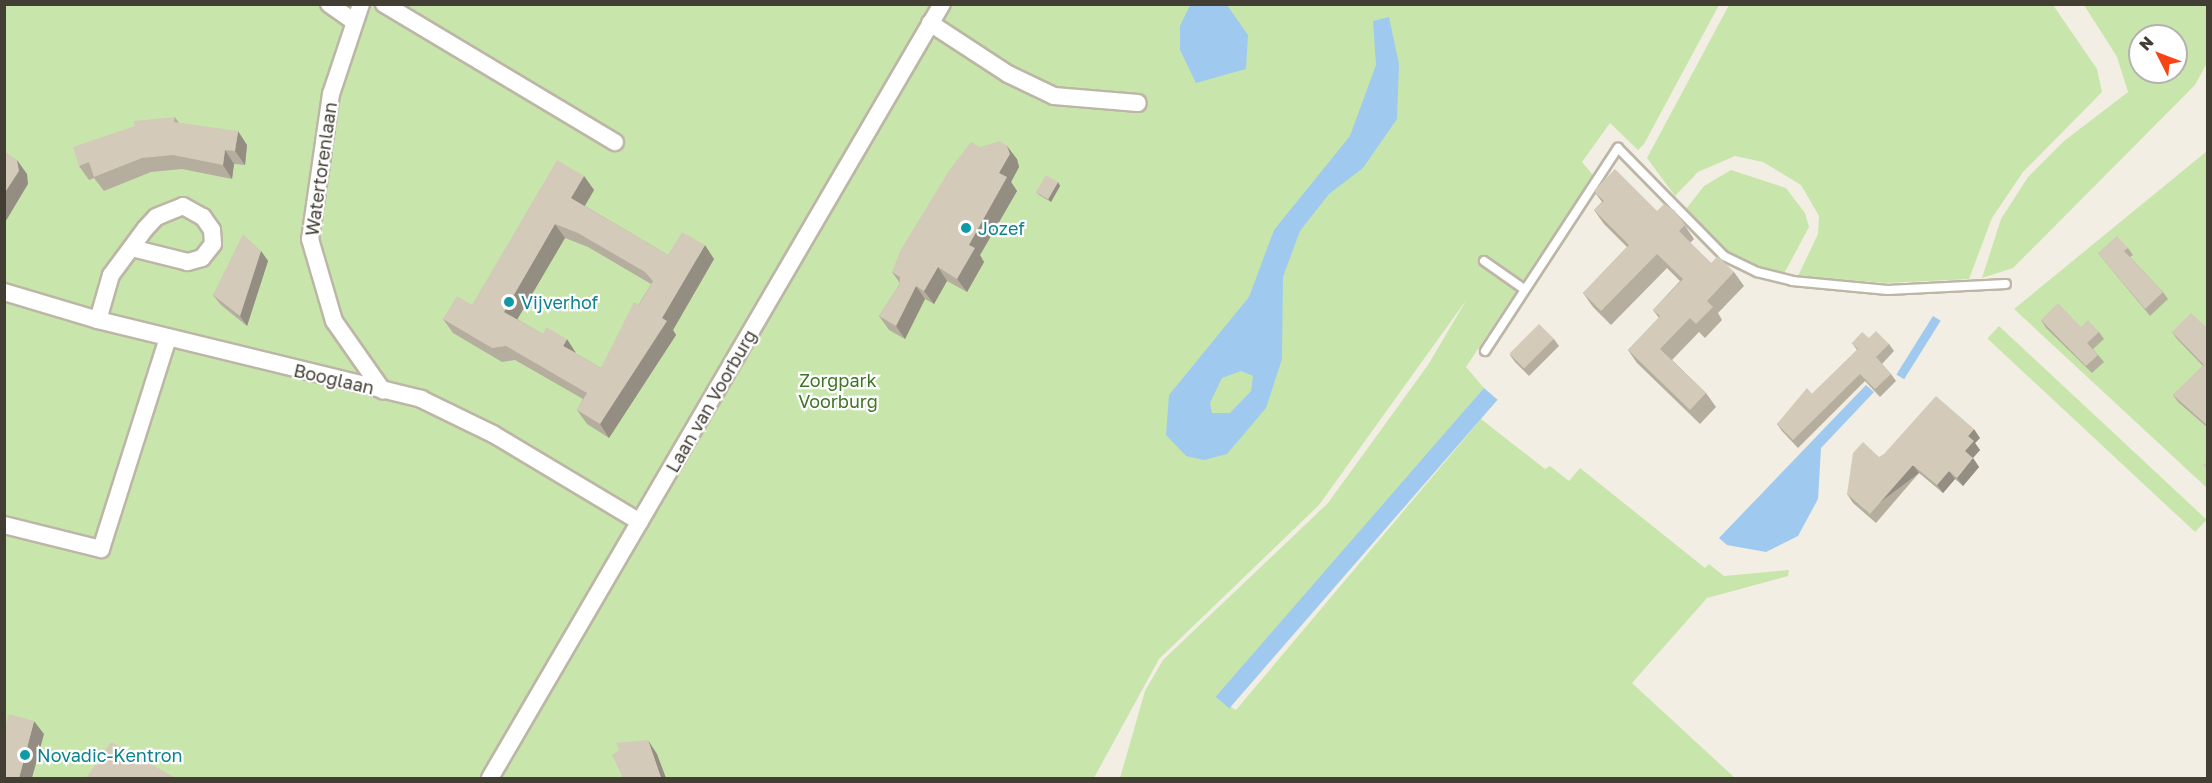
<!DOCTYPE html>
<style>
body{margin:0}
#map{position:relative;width:2212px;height:783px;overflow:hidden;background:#f2eee3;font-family:"Golos Text",sans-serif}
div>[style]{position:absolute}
.green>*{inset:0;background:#c8e6ac;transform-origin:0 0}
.water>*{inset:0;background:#9fc9ef;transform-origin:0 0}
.roads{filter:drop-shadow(2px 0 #bdb6a6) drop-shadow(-2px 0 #bdb6a6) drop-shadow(0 2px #bdb6a6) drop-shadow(0 -2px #bdb6a6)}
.lane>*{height:8px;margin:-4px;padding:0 4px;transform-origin:4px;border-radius:4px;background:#fff}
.street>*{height:16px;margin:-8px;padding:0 8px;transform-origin:8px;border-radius:8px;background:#fff}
.wall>*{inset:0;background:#b5ae9f}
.shaded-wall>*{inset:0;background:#948d82;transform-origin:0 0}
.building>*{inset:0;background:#d3cab9;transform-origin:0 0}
.dots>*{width:16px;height:16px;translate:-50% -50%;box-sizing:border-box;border:3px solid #fff;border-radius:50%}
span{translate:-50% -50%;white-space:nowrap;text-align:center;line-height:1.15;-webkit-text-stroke:4.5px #fff;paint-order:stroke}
.street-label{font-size:18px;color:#433e34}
.culture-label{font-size:18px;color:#0d838f}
.left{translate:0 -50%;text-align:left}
.park-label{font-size:18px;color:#407428}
.frame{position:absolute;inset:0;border:6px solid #433e34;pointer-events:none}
.north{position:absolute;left:2128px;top:24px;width:60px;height:60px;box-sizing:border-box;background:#fff;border:2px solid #b4b2ae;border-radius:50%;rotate:312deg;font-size:16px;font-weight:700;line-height:24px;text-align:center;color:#433e34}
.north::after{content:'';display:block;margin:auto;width:21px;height:27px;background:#f84414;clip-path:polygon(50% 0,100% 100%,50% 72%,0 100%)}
</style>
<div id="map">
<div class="green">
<i style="clip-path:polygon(5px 5px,1719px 5px,1644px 144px,1638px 150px,1610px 123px,1582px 162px,1593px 175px,1466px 367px,1484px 388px,1221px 701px,1236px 710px,1481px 419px,1545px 469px,1550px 466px,1569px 481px,1580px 468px,1705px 568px,1709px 564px,1724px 576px,1789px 570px,1788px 576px,1707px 598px,1632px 683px,1735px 778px,1120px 778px,1145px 691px,1163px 660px,1328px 503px,1428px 365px,1467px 299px,1319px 505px,1159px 659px,1094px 778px,5px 778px)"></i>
<i style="clip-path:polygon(1729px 5px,2053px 5px,2097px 69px,2102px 92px,2023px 172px,1992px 218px,1969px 279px,1887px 283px,1798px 276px,1818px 234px,1819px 216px,1801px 185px,1763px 162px,1735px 156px,1698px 172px,1675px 196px,1647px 158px)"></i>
<i style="clip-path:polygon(evenodd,2084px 5px,2207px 5px,2207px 63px,2195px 85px,2013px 268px,1982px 278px,2001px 219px,2028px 177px,2064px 141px,2128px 92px,2117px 57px,2084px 5px,2140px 36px,2176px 36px,2176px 72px,2140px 72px,2140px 36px)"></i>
<i style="clip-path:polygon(2207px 151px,2207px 488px,2014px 309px)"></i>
<i style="clip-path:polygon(1731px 170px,1786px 188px,1805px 213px,1809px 227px,1779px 283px,1739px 269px,1686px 209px,1704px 186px)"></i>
<i style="left:1999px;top:326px;width:284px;height:17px;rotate:43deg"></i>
</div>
<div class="water">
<i style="clip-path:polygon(1190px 5px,1227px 5px,1248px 35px,1246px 69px,1196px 83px,1180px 50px,1180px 26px)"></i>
<i style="clip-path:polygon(evenodd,1389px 17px,1399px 64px,1397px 119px,1363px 168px,1329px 194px,1300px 231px,1283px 277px,1282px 359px,1266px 408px,1227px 454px,1204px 460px,1186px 456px,1166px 435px,1169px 395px,1249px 297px,1274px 230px,1350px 136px,1376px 65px,1373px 21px,1389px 17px,1241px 371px,1253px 376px,1251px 391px,1230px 413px,1212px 413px,1210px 403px,1222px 378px,1241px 371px)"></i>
<i style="left:1933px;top:316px;width:9px;height:69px;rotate:32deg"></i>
<i style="clip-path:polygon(1866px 385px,1874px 392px,1821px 448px,1818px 499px,1798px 536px,1766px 552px,1727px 545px,1719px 538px)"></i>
<i style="left:1484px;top:388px;width:18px;height:409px;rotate:41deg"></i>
</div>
<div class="roads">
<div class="lane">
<i style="left:1484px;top:261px;width:49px;rotate:35deg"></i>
<i style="left:1485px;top:351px;width:243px;rotate:-56.8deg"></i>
<i style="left:1618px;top:148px;width:151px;rotate:45.5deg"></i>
<i style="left:1724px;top:256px;width:37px;rotate:26deg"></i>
<i style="left:1757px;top:272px;width:36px;rotate:14deg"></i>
<i style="left:1792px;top:281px;width:96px;rotate:5.4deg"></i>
<i style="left:1888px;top:290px;width:118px;rotate:-2.9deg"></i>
</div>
<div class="street">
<i style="left:329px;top:4px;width:29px;rotate:35deg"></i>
<i style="left:361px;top:4px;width:95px;rotate:108.4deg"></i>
<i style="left:331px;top:94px;width:147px;rotate:98.2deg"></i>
<i style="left:310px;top:239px;width:85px;rotate:73.7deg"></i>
<i style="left:334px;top:321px;width:85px;rotate:55deg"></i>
<i style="left:384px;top:4px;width:269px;rotate:30.9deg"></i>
<i style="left:930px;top:23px;width:93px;rotate:33.2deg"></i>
<i style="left:1008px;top:74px;width:51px;rotate:25.6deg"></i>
<i style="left:1054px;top:96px;width:84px;rotate:4.8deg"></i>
<i style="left:4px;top:292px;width:98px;rotate:16.6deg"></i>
<i style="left:98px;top:320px;width:333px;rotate:13.7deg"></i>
<i style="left:421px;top:399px;width:80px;rotate:25.9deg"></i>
<i style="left:493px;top:434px;width:171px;rotate:30.9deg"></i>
<i style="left:98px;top:320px;width:47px;rotate:-73.9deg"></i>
<i style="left:111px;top:275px;width:57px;rotate:-53.5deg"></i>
<i style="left:145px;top:229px;width:16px;rotate:-47deg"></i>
<i style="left:156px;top:217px;width:29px;rotate:-22deg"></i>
<i style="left:183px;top:206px;width:23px;rotate:29deg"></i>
<i style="left:203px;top:217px;width:16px;rotate:55deg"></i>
<i style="left:212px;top:230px;width:14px;rotate:86deg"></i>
<i style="left:213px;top:244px;width:18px;rotate:128deg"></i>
<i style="left:202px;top:258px;width:15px;rotate:164deg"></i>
<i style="left:188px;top:262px;width:58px;rotate:-166deg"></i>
<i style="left:4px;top:525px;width:100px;rotate:13.9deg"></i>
<i style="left:101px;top:549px;width:221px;rotate:-72.4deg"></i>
<i style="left:490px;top:778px;width:896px;rotate:-59.72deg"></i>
</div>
</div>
<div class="wall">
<i style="clip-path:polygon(175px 117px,179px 123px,247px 145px,245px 165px,234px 164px,232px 179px,182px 169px,151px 172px,104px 191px,94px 178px,89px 180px,79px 166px)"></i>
<i style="clip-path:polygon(1017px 159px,1019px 167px,1011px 182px,1017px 191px,980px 255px,984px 262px,967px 292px,947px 281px,934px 304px,925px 299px,905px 339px,889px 330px,879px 316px,899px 285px,899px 282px,892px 272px)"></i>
<i style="clip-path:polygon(evenodd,584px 176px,594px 190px,585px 206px,668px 255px,714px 259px,673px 330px,676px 335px,609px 438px,587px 424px,577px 410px,583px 399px,515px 360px,502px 362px,453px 333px,443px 319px,472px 305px,584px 176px,565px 238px,588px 247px,651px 284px,601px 368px,517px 319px,565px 238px)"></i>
<i style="clip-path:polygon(1058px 182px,1060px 186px,1051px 202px,1039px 195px,1036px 192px)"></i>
<i style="clip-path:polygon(1594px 191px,1657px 211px,1674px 210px,1694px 239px,1690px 243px,1711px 263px,1734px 272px,1744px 286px,1718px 313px,1722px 320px,1705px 338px,1699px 332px,1672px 360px,1706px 393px,1716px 407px,1700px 424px,1637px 363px,1628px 350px,1659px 318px,1653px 310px,1680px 281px,1667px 268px,1611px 325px,1593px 307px,1583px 293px,1627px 247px,1604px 224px,1594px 210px,1602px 202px)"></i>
<i style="clip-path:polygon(2128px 248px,2133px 255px,2130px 257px,2163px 292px,2168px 299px,2150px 316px,2098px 253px)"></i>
<i style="clip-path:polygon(261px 251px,268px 261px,247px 326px,221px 305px,213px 295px)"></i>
<i style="clip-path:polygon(2041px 320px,2081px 327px,2099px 332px,2104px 339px,2093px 349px,2104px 362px,2092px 373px,2046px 328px)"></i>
<i style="clip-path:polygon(2208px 329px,2208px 428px,2178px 402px,2173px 395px,2203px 366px,2177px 339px,2172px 332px)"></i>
<i style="clip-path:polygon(1869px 338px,1889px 344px,1894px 351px,1882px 364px,1891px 374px,1896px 381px,1880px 397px,1865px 381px,1798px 448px,1782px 431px,1777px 424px,1812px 394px,1857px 350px,1852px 343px)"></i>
<i style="clip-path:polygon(1554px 339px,1559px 346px,1529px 376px,1515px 362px,1510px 355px)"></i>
<i style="clip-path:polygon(1980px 438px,1975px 443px,1980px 450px,1973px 458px,1979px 467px,1963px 486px,1955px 479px,1943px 493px,1919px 473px,1876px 523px,1853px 503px,1847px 494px)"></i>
</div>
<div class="shaded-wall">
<i style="clip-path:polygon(238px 131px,247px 145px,245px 165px,235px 151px)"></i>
<i style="clip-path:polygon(1007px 146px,1017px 159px,1019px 167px,1011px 182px,1017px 191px,980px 255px,984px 262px,967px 292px,957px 279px,969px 245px,999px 173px)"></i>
<i style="clip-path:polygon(225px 150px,234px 164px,232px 179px,223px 165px)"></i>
<i style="clip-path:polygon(17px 160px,27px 174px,28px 184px,4px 224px,4px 194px)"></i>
<i style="clip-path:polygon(584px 176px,594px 190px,581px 212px,571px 198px)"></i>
<i style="clip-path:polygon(1058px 182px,1060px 186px,1051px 202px,1048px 199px)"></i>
<i style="clip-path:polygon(555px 224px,565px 238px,514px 325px,504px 312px)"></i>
<i style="clip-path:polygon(705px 245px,714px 259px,673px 330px,676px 335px,609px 438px,600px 424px)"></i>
<i style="clip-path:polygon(261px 251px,268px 261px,247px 326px,240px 316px)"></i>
<i style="clip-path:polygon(938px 267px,947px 281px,934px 304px,924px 291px)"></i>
<i style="clip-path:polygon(916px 286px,925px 299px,905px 339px,896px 326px)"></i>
<i style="clip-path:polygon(567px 339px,576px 353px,563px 346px)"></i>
<i style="clip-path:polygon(1974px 429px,1980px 438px,1975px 443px,1980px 450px,1971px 460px,1965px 451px,1968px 436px)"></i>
<i style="clip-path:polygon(1973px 458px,1979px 467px,1963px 486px,1957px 478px)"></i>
<i style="left:1913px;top:465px;width:10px;height:65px;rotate:53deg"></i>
<i style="clip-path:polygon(1949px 471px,1955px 479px,1943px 493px,1937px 485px)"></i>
<i style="clip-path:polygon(34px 721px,44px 734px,32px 778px,19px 778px)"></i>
<i style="clip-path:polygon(648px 740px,657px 754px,666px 778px,661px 778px)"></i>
</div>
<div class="building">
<i style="clip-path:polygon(175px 117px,174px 122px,238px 131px,235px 151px,225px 150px,223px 165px,173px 155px,142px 158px,94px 177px,89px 162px,79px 166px,73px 147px,135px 126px,133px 121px)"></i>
<i style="clip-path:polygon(1000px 141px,1007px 146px,1010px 154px,999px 173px,1007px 177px,969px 245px,975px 248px,957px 279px,938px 267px,924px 291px,916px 286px,896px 326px,879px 316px,899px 285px,900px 277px,892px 272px,900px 251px,950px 169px,971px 142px,980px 147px)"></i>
<i style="clip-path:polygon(4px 151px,17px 160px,19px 171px,4px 194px)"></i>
<i style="clip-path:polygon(evenodd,557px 160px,584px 176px,571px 198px,668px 255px,682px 232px,705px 245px,662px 318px,667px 321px,600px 424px,577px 410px,587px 393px,506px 346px,492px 348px,443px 319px,457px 296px,472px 305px,557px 160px,555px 224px,578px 233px,645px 272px,653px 281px,639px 305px,634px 302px,601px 368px,563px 346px,567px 339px,546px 327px,543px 334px,504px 312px,555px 224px)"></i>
<i style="clip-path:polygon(1615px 169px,1657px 211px,1664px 204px,1674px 210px,1685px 225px,1679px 231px,1711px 263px,1718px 256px,1734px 272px,1707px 301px,1713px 307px,1696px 324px,1690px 318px,1660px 349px,1706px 393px,1690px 410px,1628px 350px,1660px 316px,1653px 310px,1683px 279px,1657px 254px,1601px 311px,1583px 293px,1629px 245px,1594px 210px,1604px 201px,1594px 191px)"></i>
<i style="left:1046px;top:175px;width:14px;height:20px;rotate:30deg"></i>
<i style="clip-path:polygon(243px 234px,261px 251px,240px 316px,213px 295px)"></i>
<i style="clip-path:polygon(2117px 236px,2128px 248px,2124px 251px,2163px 292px,2145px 309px,2098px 253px)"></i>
<i style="clip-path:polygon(2058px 303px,2081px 327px,2088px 320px,2099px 332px,2087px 343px,2098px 355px,2086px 366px,2041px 320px)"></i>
<i style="clip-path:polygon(2191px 313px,2208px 329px,2208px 426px,2173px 395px,2204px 365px,2172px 332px)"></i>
<i style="left:1539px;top:324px;width:21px;height:42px;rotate:45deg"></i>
<i style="clip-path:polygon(1876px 331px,1889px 344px,1876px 357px,1891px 374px,1875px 389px,1860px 374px,1793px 440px,1777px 424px,1807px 388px,1812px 394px,1858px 349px,1852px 343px,1862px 332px,1869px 338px)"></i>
<i style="clip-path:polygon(1936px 396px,1974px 429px,1968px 436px,1974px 441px,1965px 451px,1973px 458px,1957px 478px,1949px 471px,1937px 485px,1913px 465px,1870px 514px,1847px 494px,1853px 453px,1863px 442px,1879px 457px,1884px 454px)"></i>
<i style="clip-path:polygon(2208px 461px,2208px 470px,2203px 465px)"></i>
<i style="clip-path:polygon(9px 714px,34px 721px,19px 778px,4px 778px,4px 730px)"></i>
<i style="clip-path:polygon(648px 740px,661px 778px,623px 778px,612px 755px,619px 750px,616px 743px)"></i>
<i style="clip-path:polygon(111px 742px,176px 778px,86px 778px)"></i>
</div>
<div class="dots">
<i style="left:966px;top:228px;background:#0f9aa8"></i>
<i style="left:509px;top:302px;background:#0f9aa8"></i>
<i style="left:25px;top:755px;background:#0f9aa8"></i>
</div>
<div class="street-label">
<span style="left:321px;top:169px;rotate:-82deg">Watertorenlaan</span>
<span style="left:334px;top:379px;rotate:13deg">Booglaan</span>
<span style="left:711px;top:401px;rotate:-60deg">Laan van Voorburg</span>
</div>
<div class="culture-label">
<span class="left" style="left:978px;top:228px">Jozef</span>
<span class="left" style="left:521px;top:302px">Vijverhof</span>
<span class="left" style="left:37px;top:755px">Novadic-Kentron</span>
</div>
<div class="park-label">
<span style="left:838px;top:391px">Zorgpark<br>Voorburg</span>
</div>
<div class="frame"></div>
<div class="north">N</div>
</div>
